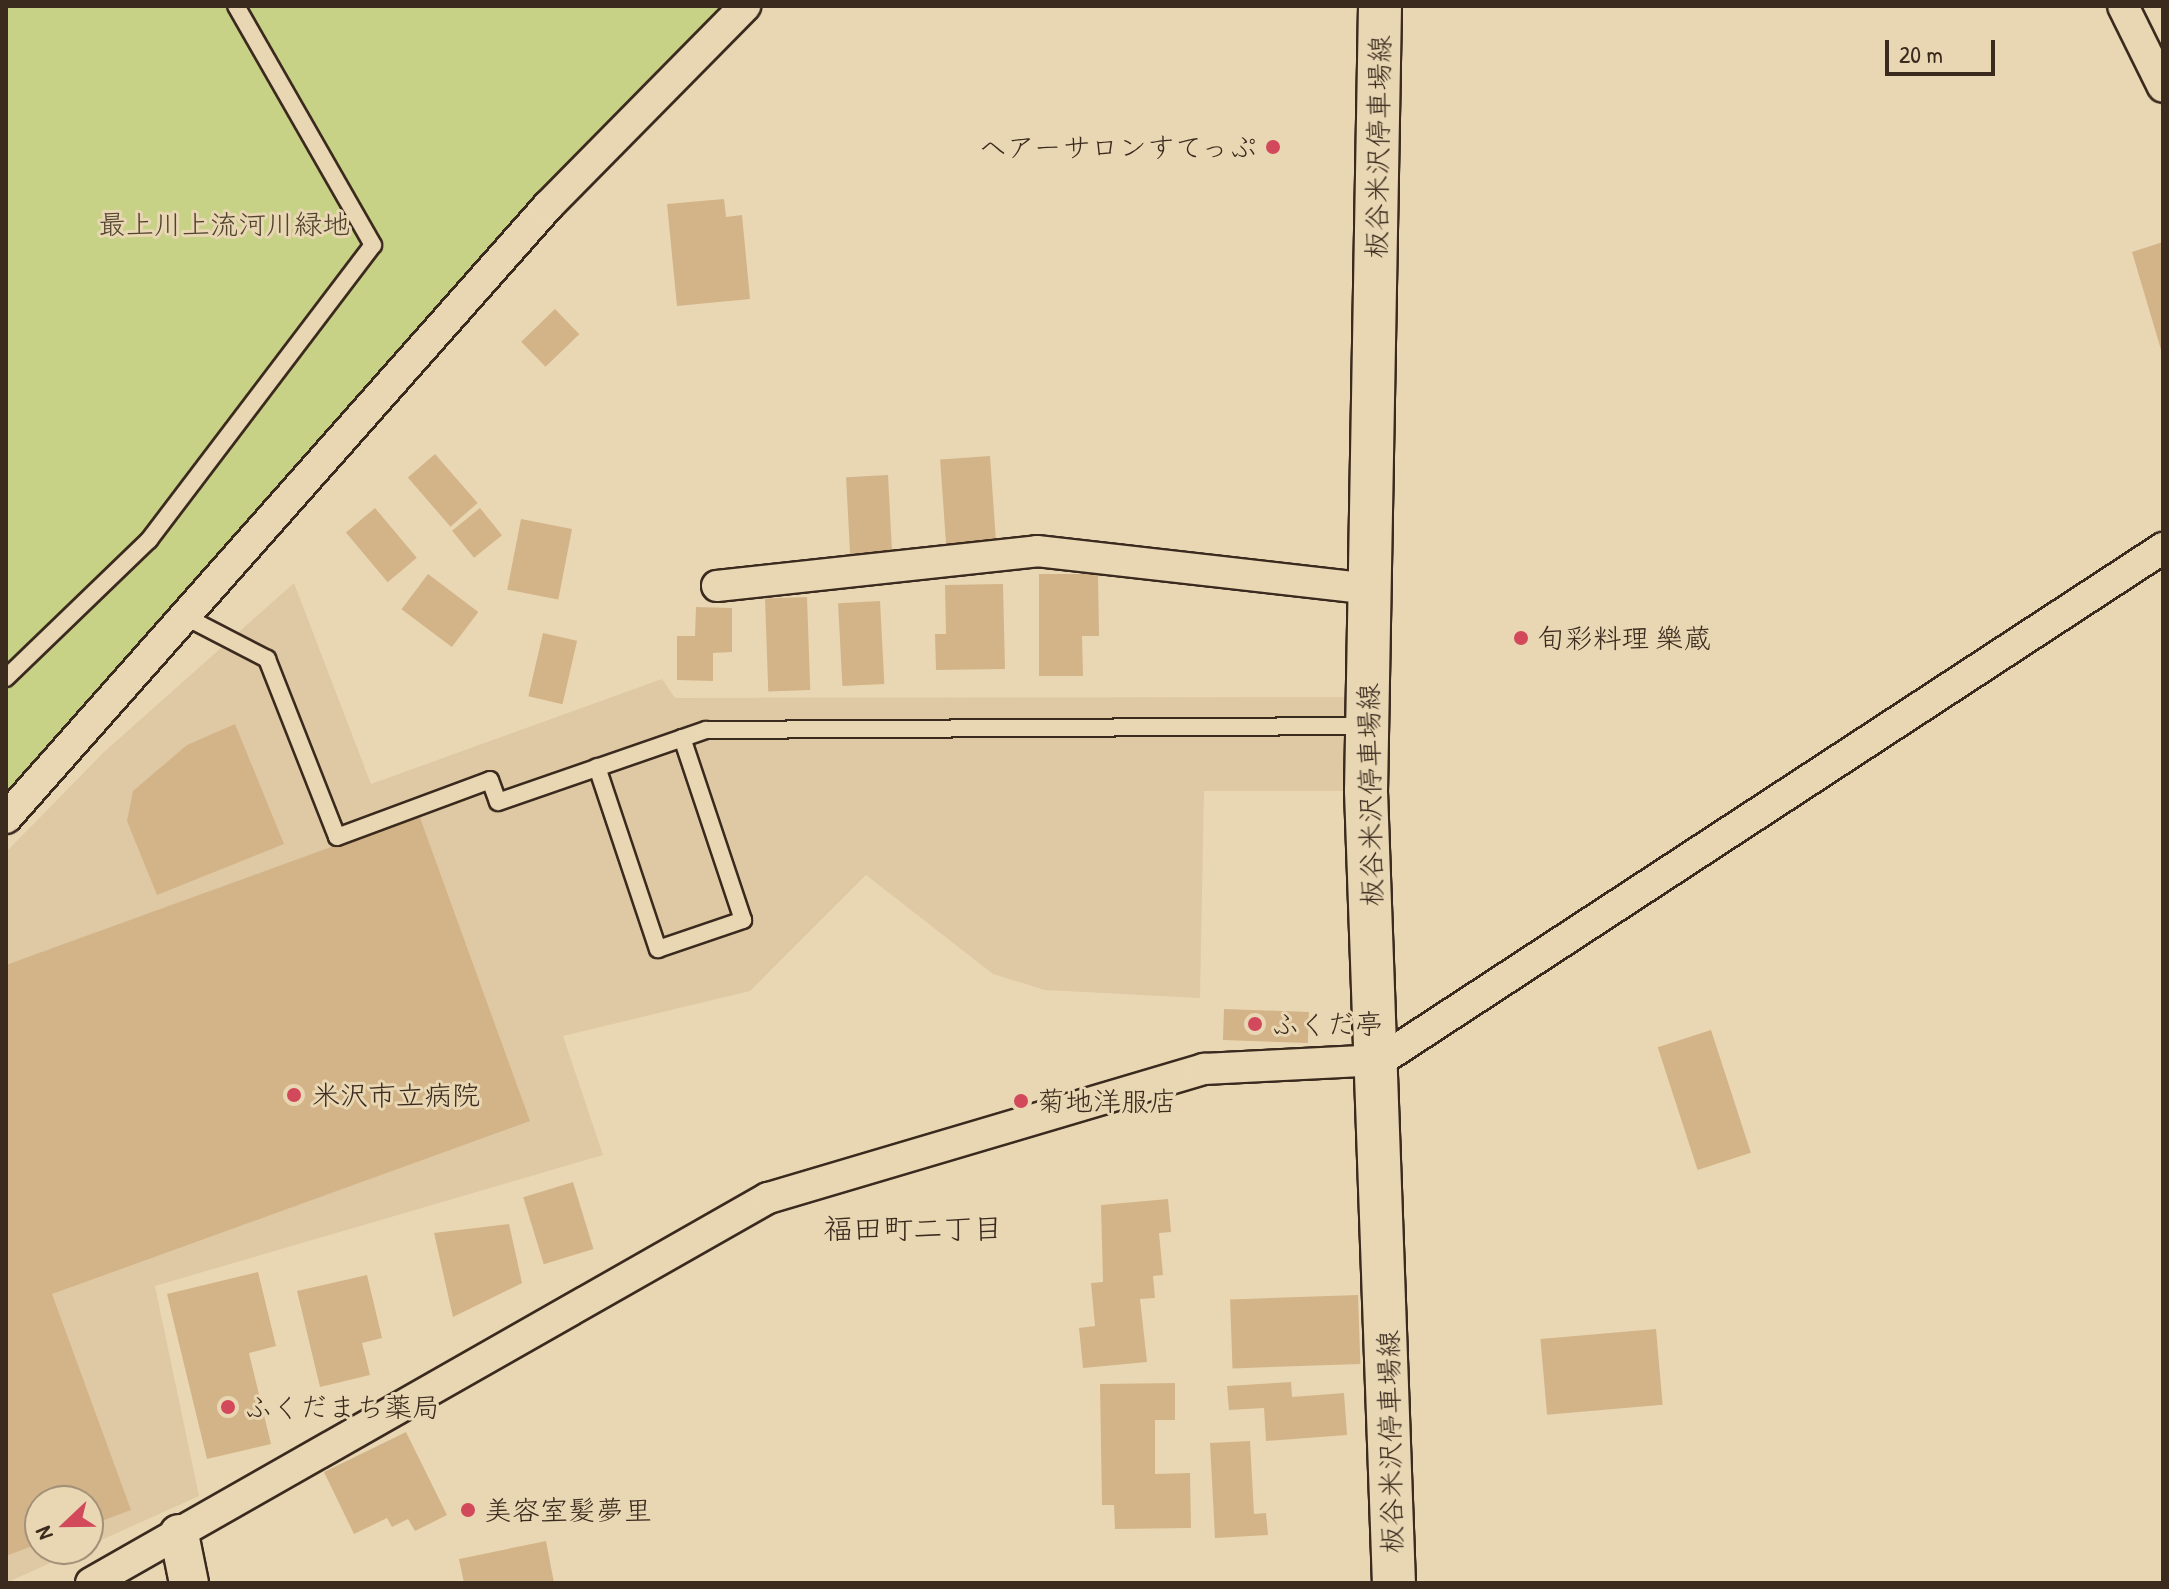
<!DOCTYPE html>
<meta charset="utf-8">
<style>
body{margin:0}
#map{position:relative;width:2169px;height:1589px;overflow:hidden;background:#e9d7b4;font-family:"Patrick Hand","Klee One",sans-serif}
div>[style]{position:absolute}
.built>*{inset:0;background:#dfc9a4}
.green>*{inset:0;background:#c8d286}
.building>*{inset:0;background:#d3b488;transform-origin:0 0}
.roads{filter:drop-shadow(2px 0 #3b2a1e) drop-shadow(-2px 0 #3b2a1e) drop-shadow(0 2px #3b2a1e) drop-shadow(0 -2px #3b2a1e)}
.service>*{height:16px;margin:-8px;padding:0 8px;transform-origin:8px;border-radius:8px;background:#e9d7b4}
.minor>*{height:30px;margin:-15px;padding:0 15px;transform-origin:15px;border-radius:15px;background:#e9d7b4}
.tertiary>*{height:38px;margin:-19px;padding:0 19px;transform-origin:19px;border-radius:19px;background:#e9d7b4}
.secondary>*{height:42px;margin:-21px;padding:0 21px;transform-origin:21px;border-radius:21px;background:#e9d7b4}
.dots>*{width:22px;height:22px;translate:-50% -50%;box-sizing:border-box;border:4px solid #e9d7b4;border-radius:50%}
span{translate:-50% -50%;white-space:nowrap;text-align:center;line-height:1.15;-webkit-text-stroke:6px #e9d7b4;paint-order:stroke}
.poi-label{font-size:28px;color:#3b2a1e}
.right{translate:-100% -50%;text-align:right}
.left{translate:0 -50%;text-align:left}
.street-label{font-size:28px;color:#3b2a1e}
.park-label{font-size:28px;color:#50432e}
.neighbourhood-label{font-size:30px;color:#3b2a1e}
.frame{position:absolute;inset:0;border:8px solid #3b2a1e;pointer-events:none}
.north{position:absolute;left:24px;top:1485px;width:80px;height:80px;box-sizing:border-box;background:#e9d7b4;border:2px solid #a39278;border-radius:50%;rotate:248deg;font-size:22px;font-weight:700;line-height:32px;text-align:center;color:#3b2a1e}
.north::after{content:'';display:block;margin:auto;width:28px;height:36px;background:#d1495b;clip-path:polygon(50% 0,100% 100%,50% 72%,0 100%)}
.scale{position:absolute;left:1885px;top:40px;width:110px;height:36px;box-sizing:border-box;border:4px solid #3b2a1e;border-top:0;padding-left:10px;font-size:24px;line-height:28px;white-space:nowrap;color:#3b2a1e;-webkit-text-stroke:6px #e9d7b4;paint-order:stroke}
</style>
<div id="map">
<div class="built">
<i style="clip-path:polygon(evenodd,294px 583px,371px 784px,662px 679px,675px 698px,1345px 697px,1344px 791px,1204px 791px,1200px 998px,1045px 990px,993px 974px,866px 875px,750px 991px,563px 1036px,603px 1155px,155px 1286px,199px 1496px,6px 1583px,6px 852px,104px 752px,294px 583px,40px 1501px,88px 1501px,88px 1549px,40px 1549px,40px 1501px)"></i>
</div>
<div class="green">
<i style="clip-path:polygon(6px 6px,734px 6px,6px 802px)"></i>
</div>
<div class="building">
<i style="clip-path:polygon(724px 199px,726px 217px,742px 215px,750px 299px,677px 306px,667px 204px)"></i>
<i style="clip-path:polygon(2163px 242px,2163px 352px,2162px 353px,2132px 252px)"></i>
<i style="left:555px;top:309px;width:35px;height:47px;rotate:46deg"></i>
<i style="left:435px;top:454px;width:65px;height:36px;rotate:49deg"></i>
<i style="left:990px;top:456px;width:85px;height:50px;rotate:86deg"></i>
<i style="left:888px;top:475px;width:83px;height:42px;rotate:87deg"></i>
<i style="left:375px;top:508px;width:65px;height:38px;rotate:50deg"></i>
<i style="left:480px;top:508px;width:35px;height:36px;rotate:51deg"></i>
<i style="left:521px;top:519px;width:52px;height:72px;rotate:11deg"></i>
<i style="left:428px;top:574px;width:63px;height:44px;rotate:37deg"></i>
<i style="clip-path:polygon(1039px 574px,1098px 574px,1099px 636px,1082px 636px,1083px 676px,1039px 676px)"></i>
<i style="clip-path:polygon(1003px 584px,1005px 669px,936px 670px,935px 634px,946px 634px,945px 585px)"></i>
<i style="left:807px;top:597px;width:93px;height:42px;rotate:88deg"></i>
<i style="left:880px;top:601px;width:83px;height:42px;rotate:87deg"></i>
<i style="clip-path:polygon(696px 607px,732px 608px,732px 652px,713px 653px,713px 681px,677px 680px,677px 636px,695px 636px)"></i>
<i style="left:543px;top:633px;width:35px;height:65px;rotate:13deg"></i>
<i style="clip-path:polygon(235px 724px,284px 844px,157px 895px,127px 821px,133px 791px,187px 745px)"></i>
<i style="clip-path:polygon(419px 815px,530px 1121px,52px 1294px,131px 1510px,88px 1526px,88px 1501px,40px 1501px,40px 1543px,6px 1556px,6px 965px)"></i>
<i style="left:1224px;top:1009px;width:85px;height:31px;rotate:2deg"></i>
<i style="left:1711px;top:1030px;width:129px;height:56px;rotate:72deg"></i>
<i style="left:573px;top:1182px;width:70px;height:52px;rotate:73deg"></i>
<i style="clip-path:polygon(1168px 1199px,1171px 1232px,1159px 1233px,1163px 1275px,1153px 1276px,1155px 1298px,1140px 1299px,1147px 1362px,1083px 1368px,1079px 1328px,1095px 1326px,1091px 1283px,1103px 1282px,1101px 1205px)"></i>
<i style="clip-path:polygon(509px 1224px,522px 1283px,453px 1317px,434px 1233px)"></i>
<i style="clip-path:polygon(258px 1272px,276px 1346px,249px 1353px,271px 1444px,207px 1459px,167px 1294px)"></i>
<i style="clip-path:polygon(367px 1275px,382px 1338px,362px 1343px,370px 1375px,320px 1387px,297px 1291px)"></i>
<i style="left:1358px;top:1295px;width:69px;height:128px;rotate:88deg"></i>
<i style="left:1656px;top:1329px;width:76px;height:116px;rotate:85deg"></i>
<i style="clip-path:polygon(1291px 1382px,1292px 1397px,1344px 1393px,1347px 1435px,1266px 1441px,1264px 1408px,1229px 1410px,1227px 1386px)"></i>
<i style="clip-path:polygon(1175px 1383px,1175px 1420px,1155px 1420px,1155px 1474px,1190px 1473px,1191px 1528px,1115px 1529px,1114px 1505px,1102px 1505px,1100px 1384px)"></i>
<i style="clip-path:polygon(406px 1432px,447px 1515px,415px 1531px,408px 1519px,392px 1527px,387px 1518px,354px 1534px,324px 1472px)"></i>
<i style="clip-path:polygon(1250px 1441px,1254px 1514px,1266px 1513px,1268px 1535px,1215px 1538px,1210px 1443px)"></i>
<i style="clip-path:polygon(546px 1541px,554px 1583px,464px 1583px,459px 1559px)"></i>
</div>
<div class="roads">
<div class="service">
<i style="left:188px;top:618px;width:89px;rotate:27.4deg"></i>
<i style="left:267px;top:659px;width:191px;rotate:68.5deg"></i>
<i style="left:337px;top:837px;width:163px;rotate:-20.4deg"></i>
<i style="left:490px;top:780px;width:23px;rotate:70deg"></i>
<i style="left:498px;top:802px;width:220px;rotate:-19.1deg"></i>
<i style="left:706px;top:730px;width:660px;rotate:-0.35deg"></i>
<i style="left:6px;top:678px;width:199px;rotate:-44deg"></i>
<i style="left:149px;top:540px;width:370px;rotate:-52.8deg"></i>
<i style="left:373px;top:245px;width:275px;rotate:-119.8deg"></i>
<i style="left:597px;top:767px;width:192px;rotate:71.5deg"></i>
<i style="left:658px;top:949px;width:90px;rotate:-18.8deg"></i>
<i style="left:743px;top:920px;width:192px;rotate:-108.5deg"></i>
</div>
<div class="minor">
<i style="left:2123px;top:6px;width:90px;rotate:63.7deg"></i>
<i style="left:717px;top:586px;width:322px;rotate:-6.2deg"></i>
<i style="left:1037px;top:551px;width:335px;rotate:6.5deg"></i>
<i style="left:6px;top:818px;width:818px;rotate:-48.47deg"></i>
<i style="left:548px;top:206px;width:281px;rotate:-45.4deg"></i>
<i style="left:91px;top:1583px;width:779px;rotate:-29.63deg"></i>
<i style="left:768px;top:1198px;width:455px;rotate:-16.5deg"></i>
<i style="left:1204px;top:1069px;width:177px;rotate:-2.9deg"></i>
<i style="left:1381px;top:1060px;width:935px;rotate:-33.21deg"></i>
</div>
<div class="tertiary">
<i style="left:179px;top:1534px;width:50px;rotate:78.5deg"></i>
</div>
<div class="secondary">
<i style="left:1380px;top:6px;width:785px;rotate:91.02deg"></i>
<i style="left:1366px;top:791px;width:792px;rotate:87.98deg"></i>
</div>
</div>
<div class="dots">
<i style="left:1273px;top:147px;background:#d1495b"></i>
<i style="left:1521px;top:638px;background:#d1495b"></i>
<i style="left:1255px;top:1024px;background:#d1495b"></i>
<i style="left:294px;top:1095px;background:#d1495b"></i>
<i style="left:1021px;top:1101px;background:#d1495b"></i>
<i style="left:228px;top:1407px;background:#d1495b"></i>
<i style="left:468px;top:1510px;background:#d1495b"></i>
</div>
<div class="poi-label">
<span class="right" style="left:1257px;top:147px">ヘアーサロンすてっぷ</span>
<span class="left" style="left:1537px;top:638px">旬彩料理 樂蔵</span>
<span class="left" style="left:1271px;top:1024px">ふくだ亭</span>
<span class="left" style="left:312px;top:1095px">米沢市立病院</span>
<span class="left" style="left:1037px;top:1101px">菊地洋服店</span>
<span class="left" style="left:244px;top:1407px">ふくだまち薬局</span>
<span class="left" style="left:484px;top:1510px">美容室髪夢里</span>
</div>
<div class="street-label">
<span style="left:1378px;top:147px;rotate:-89deg">板谷米沢停車場線</span>
<span style="left:1370px;top:795px;rotate:-91deg">板谷米沢停車場線</span>
<span style="left:1390px;top:1442px;rotate:-91deg">板谷米沢停車場線</span>
</div>
<div class="park-label">
<span style="left:224px;top:224px">最上川上流河川緑地</span>
</div>
<div class="neighbourhood-label">
<span style="left:913px;top:1228px">福田町二丁目</span>
</div>
<div class="frame"></div>
<div class="north">N</div>
<div class="scale">20 m</div>
</div>
